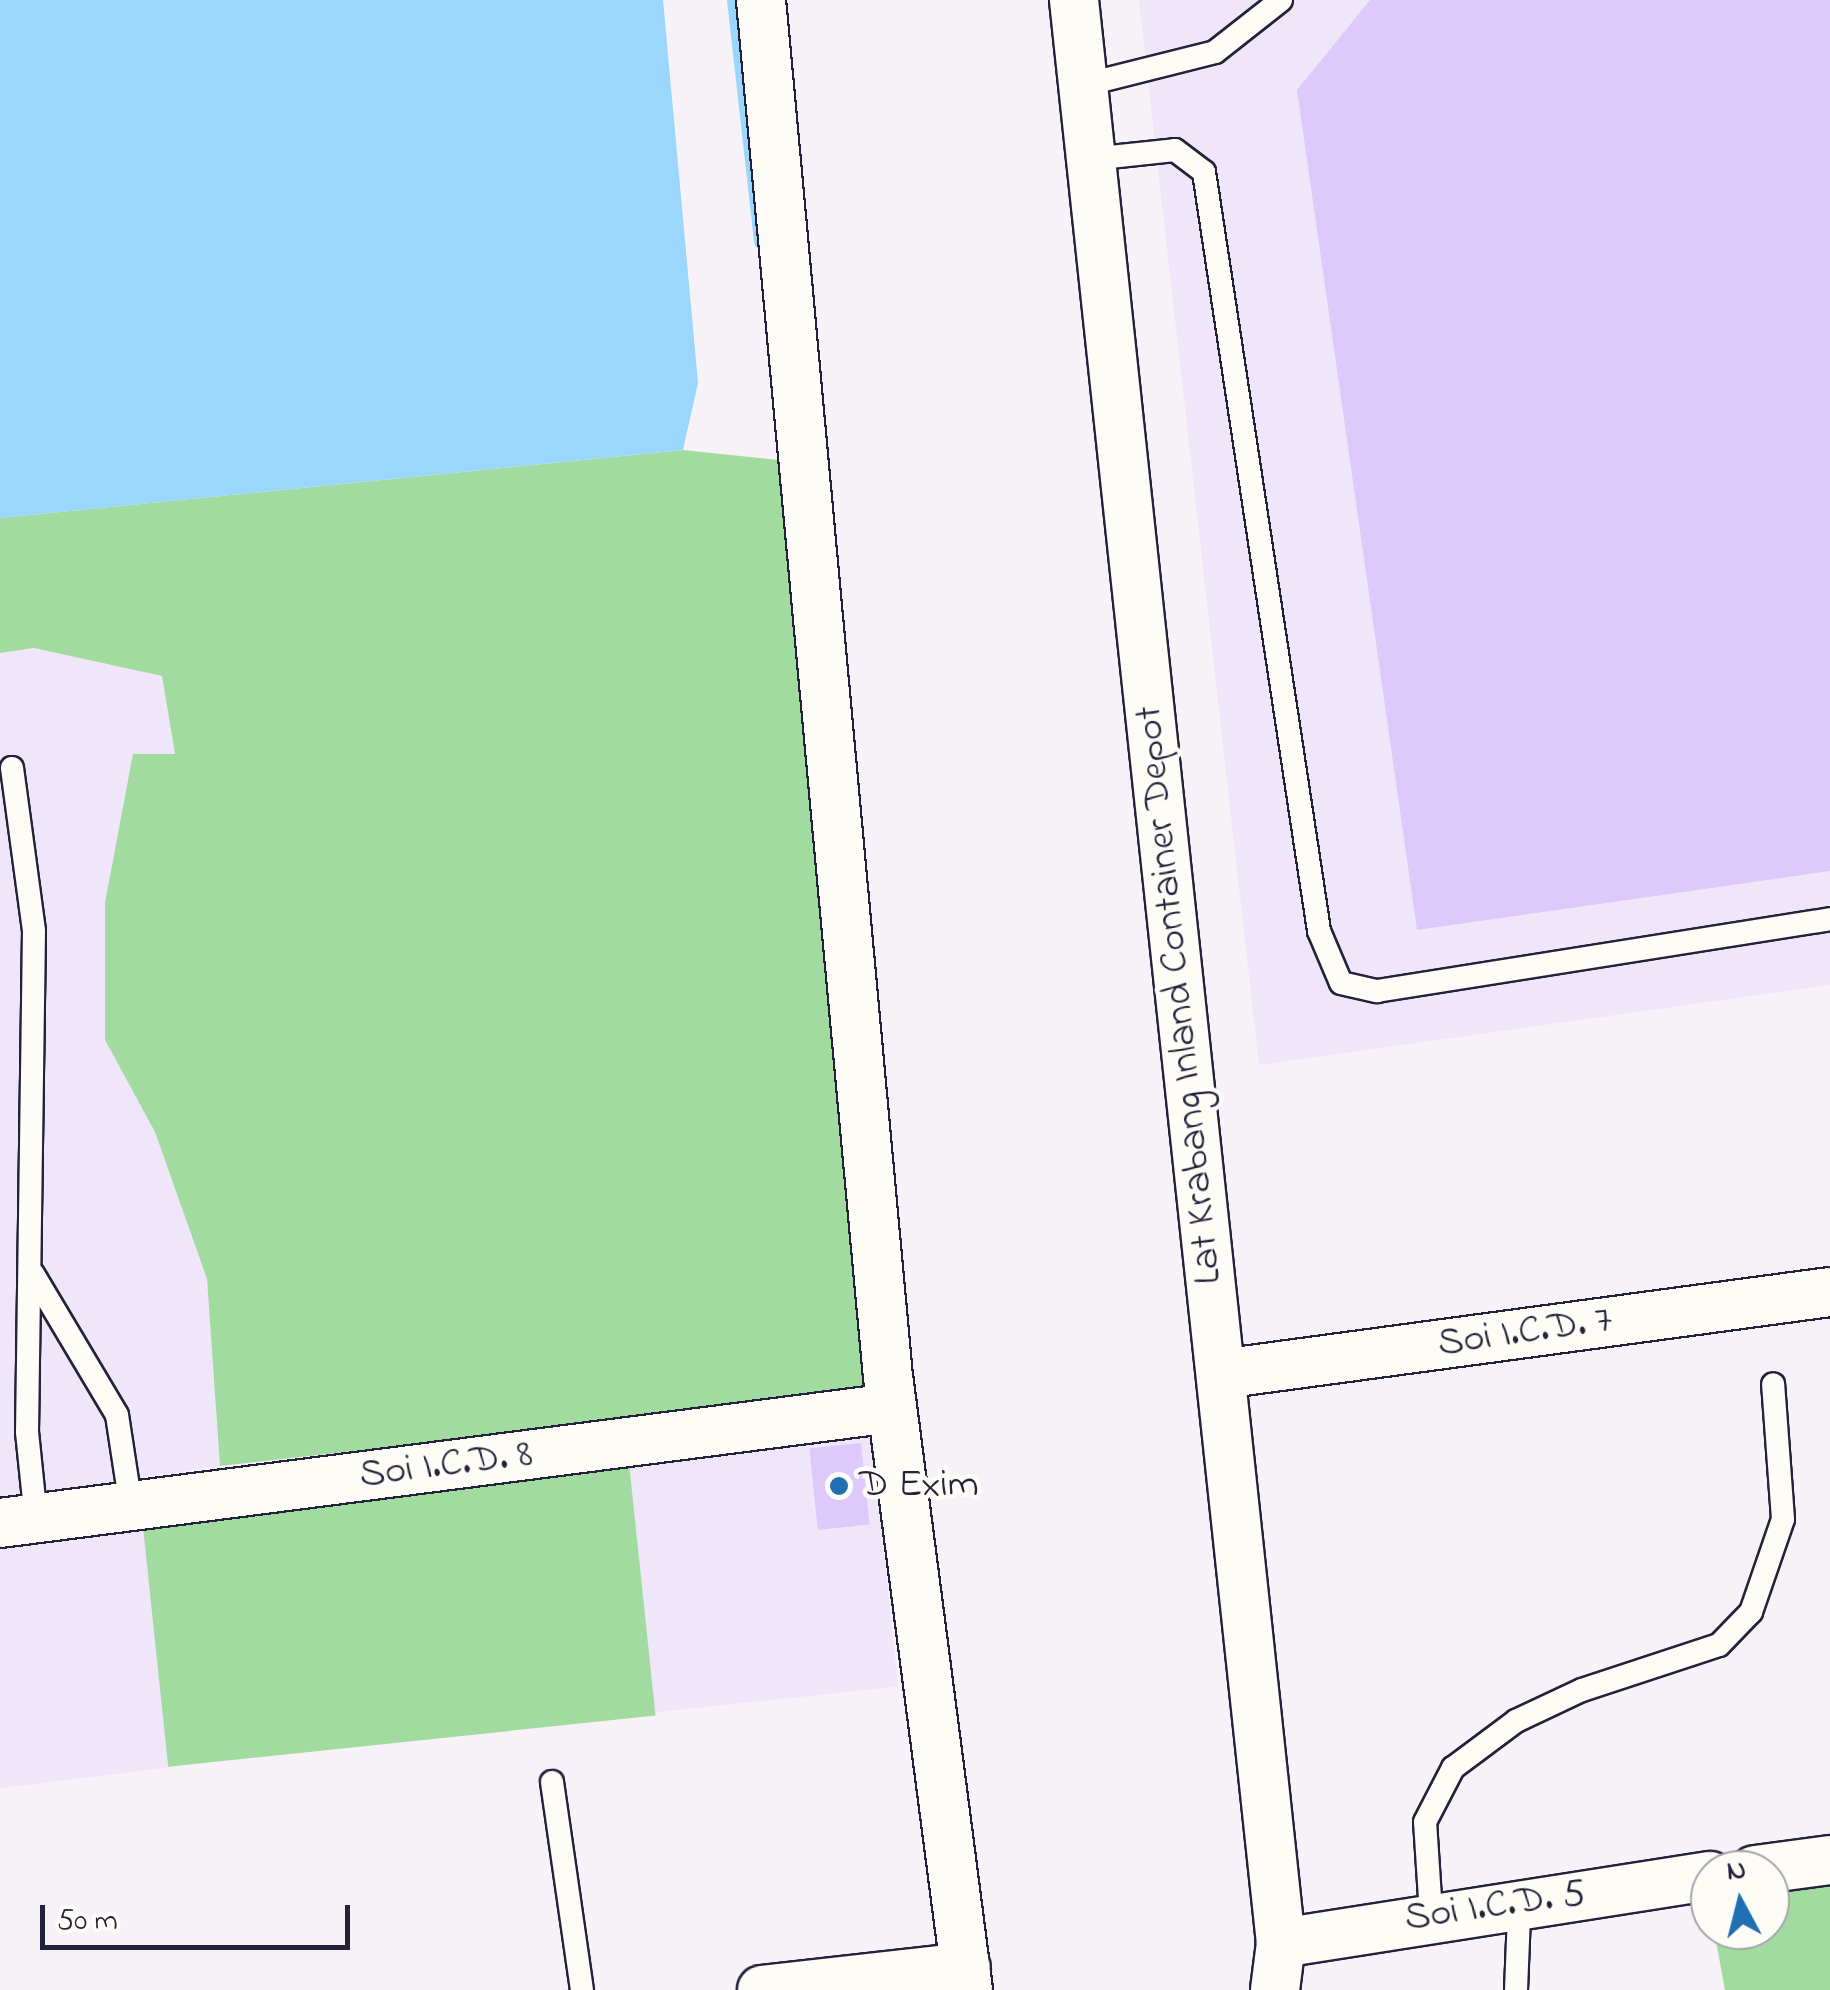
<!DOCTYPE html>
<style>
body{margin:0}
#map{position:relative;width:1830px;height:1990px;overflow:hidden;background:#f7f2f8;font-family:"Indie Flower",sans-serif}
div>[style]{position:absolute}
.built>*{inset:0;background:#efe6f9;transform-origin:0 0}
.green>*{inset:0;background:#a2dba0;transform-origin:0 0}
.water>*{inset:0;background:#9bd6fc}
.stream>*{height:12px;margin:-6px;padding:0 6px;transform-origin:6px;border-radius:6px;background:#9bd6fc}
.building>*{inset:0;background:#ddcafb;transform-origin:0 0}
.roads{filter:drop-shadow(2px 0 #22223b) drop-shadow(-2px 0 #22223b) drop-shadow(0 2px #22223b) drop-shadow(0 -2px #22223b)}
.lane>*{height:22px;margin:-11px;padding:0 11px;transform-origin:11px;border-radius:11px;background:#fdfcf7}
.street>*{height:48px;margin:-24px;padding:0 24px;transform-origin:24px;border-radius:24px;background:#fdfcf7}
.dots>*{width:28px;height:28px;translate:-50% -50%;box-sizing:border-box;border:5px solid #fdfcf7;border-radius:50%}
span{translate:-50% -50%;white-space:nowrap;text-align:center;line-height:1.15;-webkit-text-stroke:9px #fdfcf7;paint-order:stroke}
.street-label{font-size:40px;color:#22223b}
.poi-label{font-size:40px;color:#22223b}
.left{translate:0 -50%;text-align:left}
.north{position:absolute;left:1690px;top:1850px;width:100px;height:100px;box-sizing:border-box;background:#fdfcf7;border:2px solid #a5a5ac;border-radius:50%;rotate:353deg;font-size:28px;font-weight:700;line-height:40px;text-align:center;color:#22223b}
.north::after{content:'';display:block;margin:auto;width:35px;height:45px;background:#1f6fb2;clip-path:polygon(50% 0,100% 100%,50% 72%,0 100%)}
.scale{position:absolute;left:40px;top:1905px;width:310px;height:45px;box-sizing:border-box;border:5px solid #22223b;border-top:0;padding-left:12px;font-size:30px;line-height:35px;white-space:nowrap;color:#22223b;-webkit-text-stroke:8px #fdfcf7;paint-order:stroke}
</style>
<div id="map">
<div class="built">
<i style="clip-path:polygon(1139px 0,1830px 0,1830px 985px,1259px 1065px)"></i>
<i style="clip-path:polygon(34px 648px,162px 676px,175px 755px,134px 754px,105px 1040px,155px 1132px,207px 1279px,220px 1466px,0 1498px,0 653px)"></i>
<i style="left:871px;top:1427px;width:261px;height:245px;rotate:84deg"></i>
<i style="clip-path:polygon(143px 1527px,173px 1767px,0 1788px,0 1543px)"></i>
</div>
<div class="green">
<i style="clip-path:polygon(683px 450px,789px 461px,884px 1391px,220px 1466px,207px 1279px,155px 1132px,105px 1040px,105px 903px,133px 754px,175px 754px,162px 676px,34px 648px,0 653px,0 518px)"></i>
<i style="left:629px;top:1463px;width:254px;height:490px;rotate:84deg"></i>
<i style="clip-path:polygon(1830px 1879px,1830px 1990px,1725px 1990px,1714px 1930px,1770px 1930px,1770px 1886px)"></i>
</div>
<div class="water">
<i style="clip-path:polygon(0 0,663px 0,698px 383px,683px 450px,0 518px)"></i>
</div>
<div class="stream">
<i style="left:733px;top:0;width:244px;rotate:83.6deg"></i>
</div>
<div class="building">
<i style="clip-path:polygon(1370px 0,1830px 0,1830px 871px,1417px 930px,1297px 90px)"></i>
<i style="left:861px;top:1443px;width:82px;height:52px;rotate:84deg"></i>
</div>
<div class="roads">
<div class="lane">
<i style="left:1084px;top:85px;width:135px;rotate:-14.1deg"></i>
<i style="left:1215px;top:52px;width:84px;rotate:-38.2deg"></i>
<i style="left:1091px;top:159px;width:84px;rotate:-6.1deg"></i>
<i style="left:1175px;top:150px;width:36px;rotate:37deg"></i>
<i style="left:1204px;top:172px;width:768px;rotate:81.38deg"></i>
<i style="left:1319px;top:931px;width:56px;rotate:67.1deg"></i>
<i style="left:1341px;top:983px;width:37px;rotate:13deg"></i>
<i style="left:1377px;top:991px;width:459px;rotate:-9deg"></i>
<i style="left:12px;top:768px;width:164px;rotate:82.3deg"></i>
<i style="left:34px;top:931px;width:501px;rotate:90.8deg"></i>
<i style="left:27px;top:1432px;width:87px;rotate:84.1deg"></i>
<i style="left:33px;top:1274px;width:164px;rotate:59.2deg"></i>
<i style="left:117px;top:1415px;width:93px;rotate:81.3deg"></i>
<i style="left:552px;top:1782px;width:210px;rotate:81.8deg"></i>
<i style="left:1431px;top:1914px;width:92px;rotate:-93.7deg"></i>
<i style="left:1425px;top:1822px;width:61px;rotate:-62.6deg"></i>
<i style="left:1453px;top:1768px;width:79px;rotate:-36.7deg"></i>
<i style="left:1516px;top:1721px;width:73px;rotate:-25.2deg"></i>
<i style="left:1582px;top:1690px;width:144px;rotate:-18.2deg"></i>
<i style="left:1719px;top:1645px;width:46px;rotate:-45.9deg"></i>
<i style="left:1751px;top:1612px;width:98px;rotate:-71deg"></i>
<i style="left:1783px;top:1519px;width:135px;rotate:-94.2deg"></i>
<i style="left:1516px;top:1990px;width:75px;rotate:-87.7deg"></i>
<i style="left:1519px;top:1915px;width:16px;rotate:-47deg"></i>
</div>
<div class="street">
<i style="left:761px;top:0;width:1382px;rotate:84.73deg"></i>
<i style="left:888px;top:1376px;width:619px;rotate:82.58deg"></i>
<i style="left:1074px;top:0;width:1954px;rotate:83.92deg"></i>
<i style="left:1281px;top:1943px;width:47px;rotate:97.3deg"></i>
<i style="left:1221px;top:1374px;width:614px;rotate:-7.67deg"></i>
<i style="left:0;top:1523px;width:899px;rotate:-7.35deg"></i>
<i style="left:1755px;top:1870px;width:76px;rotate:-7.6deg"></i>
<i style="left:1281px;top:1943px;width:434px;rotate:-8.9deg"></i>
<i style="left:762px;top:1990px;width:205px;rotate:-6.4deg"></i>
</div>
</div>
<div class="dots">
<i style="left:839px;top:1486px;background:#1f6fb2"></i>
</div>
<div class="street-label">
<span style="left:1180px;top:995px;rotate:-96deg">Lat Krabang Inland Container Depot</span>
<span style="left:1525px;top:1333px;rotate:-8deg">Soi I.C.D. 7</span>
<span style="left:446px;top:1466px;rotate:-7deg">Soi I.C.D. 8</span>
<span style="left:1495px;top:1907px;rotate:-8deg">Soi I.C.D. 5</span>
</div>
<div class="poi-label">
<span class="left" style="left:859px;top:1486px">D Exim</span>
</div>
<div class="north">N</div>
<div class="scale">50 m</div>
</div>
